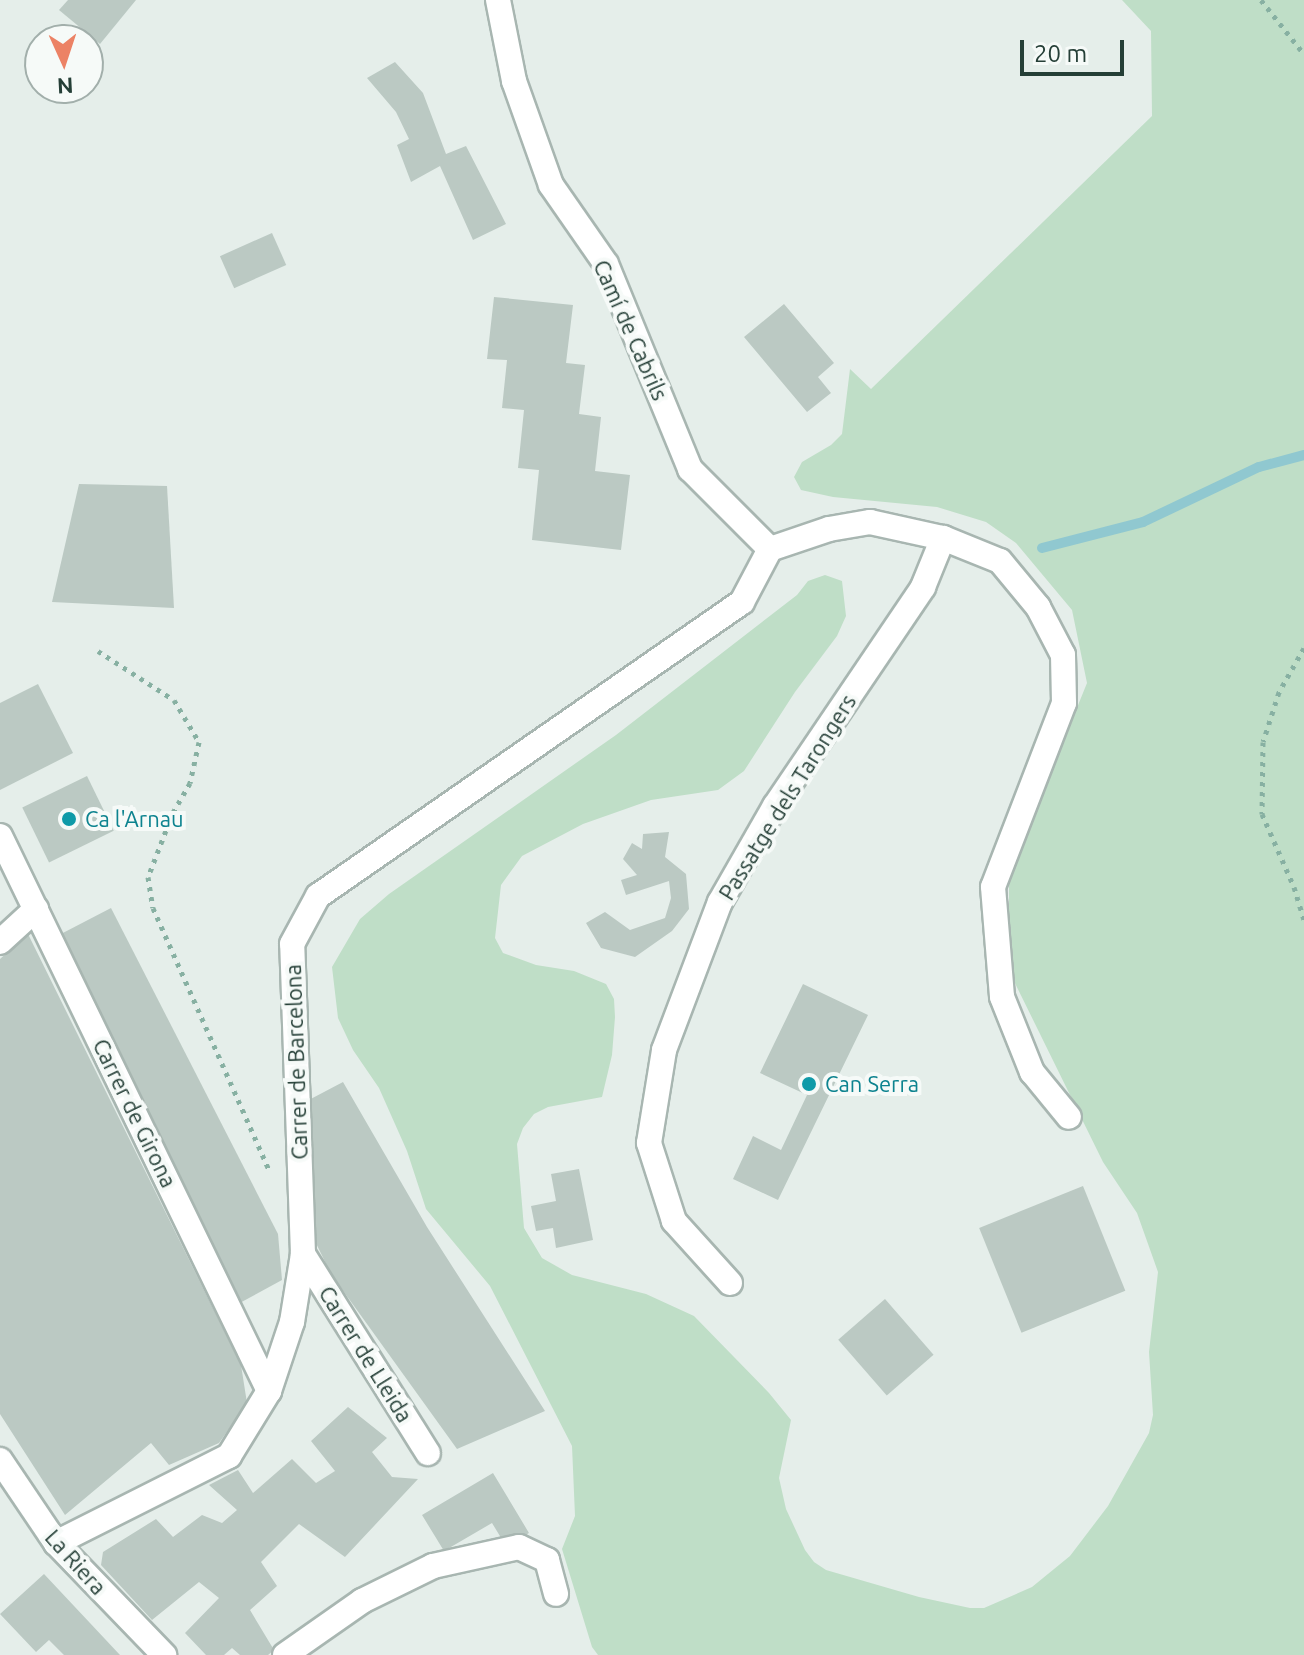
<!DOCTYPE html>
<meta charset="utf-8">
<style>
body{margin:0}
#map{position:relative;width:1304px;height:1655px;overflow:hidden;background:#e5eeea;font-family:Ubuntu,sans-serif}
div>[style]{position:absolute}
.green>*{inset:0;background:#bfdec7}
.stream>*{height:10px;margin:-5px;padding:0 5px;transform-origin:5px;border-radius:5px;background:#90c8d0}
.building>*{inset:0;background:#bbc9c3;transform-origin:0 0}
.path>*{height:5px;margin-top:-2.5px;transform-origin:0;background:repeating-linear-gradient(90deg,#87b0a2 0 4px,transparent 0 10px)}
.roads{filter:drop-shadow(2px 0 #a8b6b1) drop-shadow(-2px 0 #a8b6b1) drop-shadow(0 2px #a8b6b1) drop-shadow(0 -2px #a8b6b1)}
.minor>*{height:24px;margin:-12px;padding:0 12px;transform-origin:12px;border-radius:12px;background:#fff}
.dots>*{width:22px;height:22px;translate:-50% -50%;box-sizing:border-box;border:4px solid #f6faf8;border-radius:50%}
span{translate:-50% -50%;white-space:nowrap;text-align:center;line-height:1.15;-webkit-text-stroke:8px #f6faf8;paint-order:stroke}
.street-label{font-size:22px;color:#253f37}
.culture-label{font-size:22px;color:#0d838f}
.left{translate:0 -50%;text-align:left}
.north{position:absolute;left:24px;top:24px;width:80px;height:80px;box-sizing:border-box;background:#f6faf8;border:2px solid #a2afab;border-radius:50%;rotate:177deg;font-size:22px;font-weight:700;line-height:32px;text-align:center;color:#253f37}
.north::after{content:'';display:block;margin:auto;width:28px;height:36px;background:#ec8265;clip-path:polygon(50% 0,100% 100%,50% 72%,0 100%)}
.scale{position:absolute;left:1020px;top:40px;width:104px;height:36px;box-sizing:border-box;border:4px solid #253f37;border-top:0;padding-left:10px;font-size:24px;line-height:28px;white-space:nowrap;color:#253f37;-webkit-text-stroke:6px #f6faf8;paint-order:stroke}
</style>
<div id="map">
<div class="green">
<i style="clip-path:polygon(1122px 0,1304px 0,1304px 1655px,598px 1655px,592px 1647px,562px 1549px,575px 1516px,572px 1446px,490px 1286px,426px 1209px,407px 1151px,379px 1088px,353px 1050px,338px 1018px,332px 967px,360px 919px,389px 894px,616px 735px,797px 595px,808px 581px,825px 575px,842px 581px,846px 616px,837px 636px,795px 692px,744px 771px,718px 790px,651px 800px,583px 824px,522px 856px,501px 885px,495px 938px,503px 953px,536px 965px,574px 971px,606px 984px,614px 999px,615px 1017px,612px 1055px,602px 1097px,548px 1107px,534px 1114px,523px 1128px,517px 1144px,524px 1228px,542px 1258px,572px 1275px,646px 1294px,694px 1316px,769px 1393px,791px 1420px,779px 1478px,786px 1509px,805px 1550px,814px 1562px,826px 1570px,919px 1597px,970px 1608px,984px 1608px,1032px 1587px,1070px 1556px,1108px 1506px,1149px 1433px,1153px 1415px,1149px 1352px,1158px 1272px,1137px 1213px,1103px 1162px,1009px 971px,1009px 876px,1087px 683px,1072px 610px,1016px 543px,986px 522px,937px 507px,833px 497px,801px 490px,794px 477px,802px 462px,831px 445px,842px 434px,850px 369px,871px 389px,1152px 116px,1151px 31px)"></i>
</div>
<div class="stream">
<i style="left:1042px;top:548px;width:104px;rotate:-14.4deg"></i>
<i style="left:1143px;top:522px;width:128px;rotate:-25.4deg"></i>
<i style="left:1259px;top:467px;width:47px;rotate:-14.9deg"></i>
</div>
<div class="building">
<i style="clip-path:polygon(68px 0,136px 0,100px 44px,59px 10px)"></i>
<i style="clip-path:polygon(395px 62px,423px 93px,446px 154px,466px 146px,506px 224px,473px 240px,440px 166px,411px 182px,397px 145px,409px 139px,396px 112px,367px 78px)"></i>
<i style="left:272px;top:233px;width:35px;height:57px;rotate:66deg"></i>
<i style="clip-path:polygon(494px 297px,573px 305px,566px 363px,585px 365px,579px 414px,601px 417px,595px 471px,630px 475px,621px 550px,532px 540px,539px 470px,518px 468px,524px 410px,502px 408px,507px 360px,487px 359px)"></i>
<i style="clip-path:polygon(784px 304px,834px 363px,818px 377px,831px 393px,807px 412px,744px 337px)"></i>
<i style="clip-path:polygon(79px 484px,167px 486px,174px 608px,52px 602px)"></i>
<i style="clip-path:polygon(38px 684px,73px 753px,0 790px,0 703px)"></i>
<i style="left:87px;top:776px;width:61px;height:72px;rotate:64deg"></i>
<i style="clip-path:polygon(669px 832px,665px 857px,686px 874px,689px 909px,672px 931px,635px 957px,601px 948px,586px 923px,605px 912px,630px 930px,665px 918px,671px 898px,669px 881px,626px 895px,621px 880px,637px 875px,623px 859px,632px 843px,642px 849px,643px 834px)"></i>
<i style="clip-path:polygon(111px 908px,278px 1234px,282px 1280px,236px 1305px,59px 935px)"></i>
<i style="clip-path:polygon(28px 934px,241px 1365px,247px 1403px,219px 1443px,169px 1465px,151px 1443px,65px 1515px,0 1414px,0 959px)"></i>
<i style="clip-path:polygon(803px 984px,868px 1015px,778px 1200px,733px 1179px,753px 1136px,781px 1150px,807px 1095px,760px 1073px)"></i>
<i style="clip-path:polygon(343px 1082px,427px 1227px,545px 1411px,457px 1449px,331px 1274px,312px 1235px,305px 1102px)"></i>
<i style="clip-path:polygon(579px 1169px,593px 1240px,556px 1248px,553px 1228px,536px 1231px,531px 1206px,556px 1201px,551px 1174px)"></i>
<i style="left:1083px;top:1186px;width:113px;height:112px;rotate:68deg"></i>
<i style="left:885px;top:1299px;width:74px;height:62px;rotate:49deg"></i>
<i style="clip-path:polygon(348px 1407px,387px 1438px,372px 1452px,392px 1477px,418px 1479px,345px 1557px,299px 1524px,261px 1562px,277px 1586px,250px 1610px,274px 1650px,268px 1655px,240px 1655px,232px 1648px,224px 1655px,206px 1655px,185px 1633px,219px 1598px,199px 1582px,152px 1620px,101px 1565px,103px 1552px,156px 1519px,173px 1537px,202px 1515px,222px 1523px,237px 1510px,209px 1485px,238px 1470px,253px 1493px,292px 1459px,316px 1483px,335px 1471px,311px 1441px)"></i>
<i style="clip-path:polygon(493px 1473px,529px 1533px,506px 1546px,492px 1523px,444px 1551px,422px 1515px)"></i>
<i style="clip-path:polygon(44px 1574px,120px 1655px,64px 1655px,49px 1640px,36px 1652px,0 1614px)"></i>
</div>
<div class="path">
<i style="left:1261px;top:0;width:69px;rotate:51.5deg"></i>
<i style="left:1304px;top:648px;width:51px;rotate:119.6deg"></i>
<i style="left:1279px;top:692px;width:52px;rotate:107.7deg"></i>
<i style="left:1263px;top:742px;width:72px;rotate:90.8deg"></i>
<i style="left:1262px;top:814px;width:80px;rotate:66.3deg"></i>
<i style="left:1294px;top:887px;width:34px;rotate:73deg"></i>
<i style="left:98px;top:651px;width:90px;rotate:32.8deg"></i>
<i style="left:174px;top:700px;width:49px;rotate:59.2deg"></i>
<i style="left:199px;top:742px;width:42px;rotate:102.4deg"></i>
<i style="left:190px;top:783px;width:34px;rotate:120deg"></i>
<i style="left:173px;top:812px;width:70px;rotate:111deg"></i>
<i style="left:148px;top:877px;width:31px;rotate:81deg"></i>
<i style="left:153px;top:908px;width:287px;rotate:66.1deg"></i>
</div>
<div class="roads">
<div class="minor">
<i style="left:498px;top:0;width:83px;rotate:78.8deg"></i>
<i style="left:514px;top:81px;width:110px;rotate:70.4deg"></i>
<i style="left:551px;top:185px;width:96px;rotate:55.2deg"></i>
<i style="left:606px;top:264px;width:222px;rotate:67.7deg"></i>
<i style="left:690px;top:469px;width:113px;rotate:45deg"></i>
<i style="left:770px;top:549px;width:62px;rotate:-18.7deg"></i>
<i style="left:829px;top:529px;width:42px;rotate:-9.7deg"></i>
<i style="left:870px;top:522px;width:75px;rotate:12.4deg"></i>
<i style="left:943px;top:538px;width:61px;rotate:22deg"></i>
<i style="left:1000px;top:561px;width:60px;rotate:50.4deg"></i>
<i style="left:1038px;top:607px;width:54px;rotate:62.5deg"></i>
<i style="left:1063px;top:655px;width:48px;rotate:88.8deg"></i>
<i style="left:1064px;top:703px;width:197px;rotate:111.1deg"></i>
<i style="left:993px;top:887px;width:110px;rotate:85.3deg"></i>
<i style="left:1002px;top:997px;width:81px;rotate:68.2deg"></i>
<i style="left:1032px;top:1072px;width:58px;rotate:50.6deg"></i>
<i style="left:0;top:836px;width:617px;rotate:64.14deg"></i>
<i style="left:0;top:942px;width:49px;rotate:-42.5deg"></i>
<i style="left:303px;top:1254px;width:235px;rotate:57.9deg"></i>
<i style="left:730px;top:1283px;width:84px;rotate:-132.1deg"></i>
<i style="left:674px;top:1221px;width:82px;rotate:-107.8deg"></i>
<i style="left:649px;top:1143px;width:94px;rotate:-80.8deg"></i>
<i style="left:664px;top:1050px;width:158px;rotate:-69.3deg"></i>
<i style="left:720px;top:902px;width:111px;rotate:-60.2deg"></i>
<i style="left:775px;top:806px;width:264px;rotate:-55.9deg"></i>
<i style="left:923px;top:587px;width:53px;rotate:-67.8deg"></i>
<i style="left:0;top:1460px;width:100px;rotate:56deg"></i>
<i style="left:56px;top:1543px;width:156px;rotate:46deg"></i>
<i style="left:56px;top:1543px;width:194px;rotate:-26.7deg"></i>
<i style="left:229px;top:1456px;width:76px;rotate:-58.4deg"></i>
<i style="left:269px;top:1391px;width:73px;rotate:-71.6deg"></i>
<i style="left:292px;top:1322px;width:69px;rotate:-80.8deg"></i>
<i style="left:303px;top:1254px;width:310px;rotate:-92deg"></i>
<i style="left:292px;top:944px;width:55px;rotate:-61.6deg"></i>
<i style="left:318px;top:896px;width:516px;rotate:-34.74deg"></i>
<i style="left:742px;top:602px;width:60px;rotate:-62.2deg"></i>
<i style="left:285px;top:1655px;width:94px;rotate:-35deg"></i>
<i style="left:362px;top:1601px;width:79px;rotate:-26.2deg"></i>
<i style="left:433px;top:1566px;width:88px;rotate:-12.5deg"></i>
<i style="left:519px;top:1547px;width:31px;rotate:25deg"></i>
<i style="left:547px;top:1560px;width:35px;rotate:75deg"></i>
</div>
</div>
<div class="dots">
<i style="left:69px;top:819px;background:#0f9aa8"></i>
<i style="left:809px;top:1084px;background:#0f9aa8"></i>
</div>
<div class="street-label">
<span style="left:631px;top:330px;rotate:66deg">Camí de Cabrils</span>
<span style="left:787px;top:797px;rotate:-58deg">Passatge dels Tarongers</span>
<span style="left:296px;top:1062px;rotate:-92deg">Carrer de Barcelona</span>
<span style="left:135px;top:1113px;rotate:64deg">Carrer de Girona</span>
<span style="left:366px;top:1354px;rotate:58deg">Carrer de Lleida</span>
<span style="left:76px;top:1562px;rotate:48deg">La Riera</span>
</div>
<div class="culture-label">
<span class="left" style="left:85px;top:819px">Ca l'Arnau</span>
<span class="left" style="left:825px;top:1084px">Can Serra</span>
</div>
<div class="north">N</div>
<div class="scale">20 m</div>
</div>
